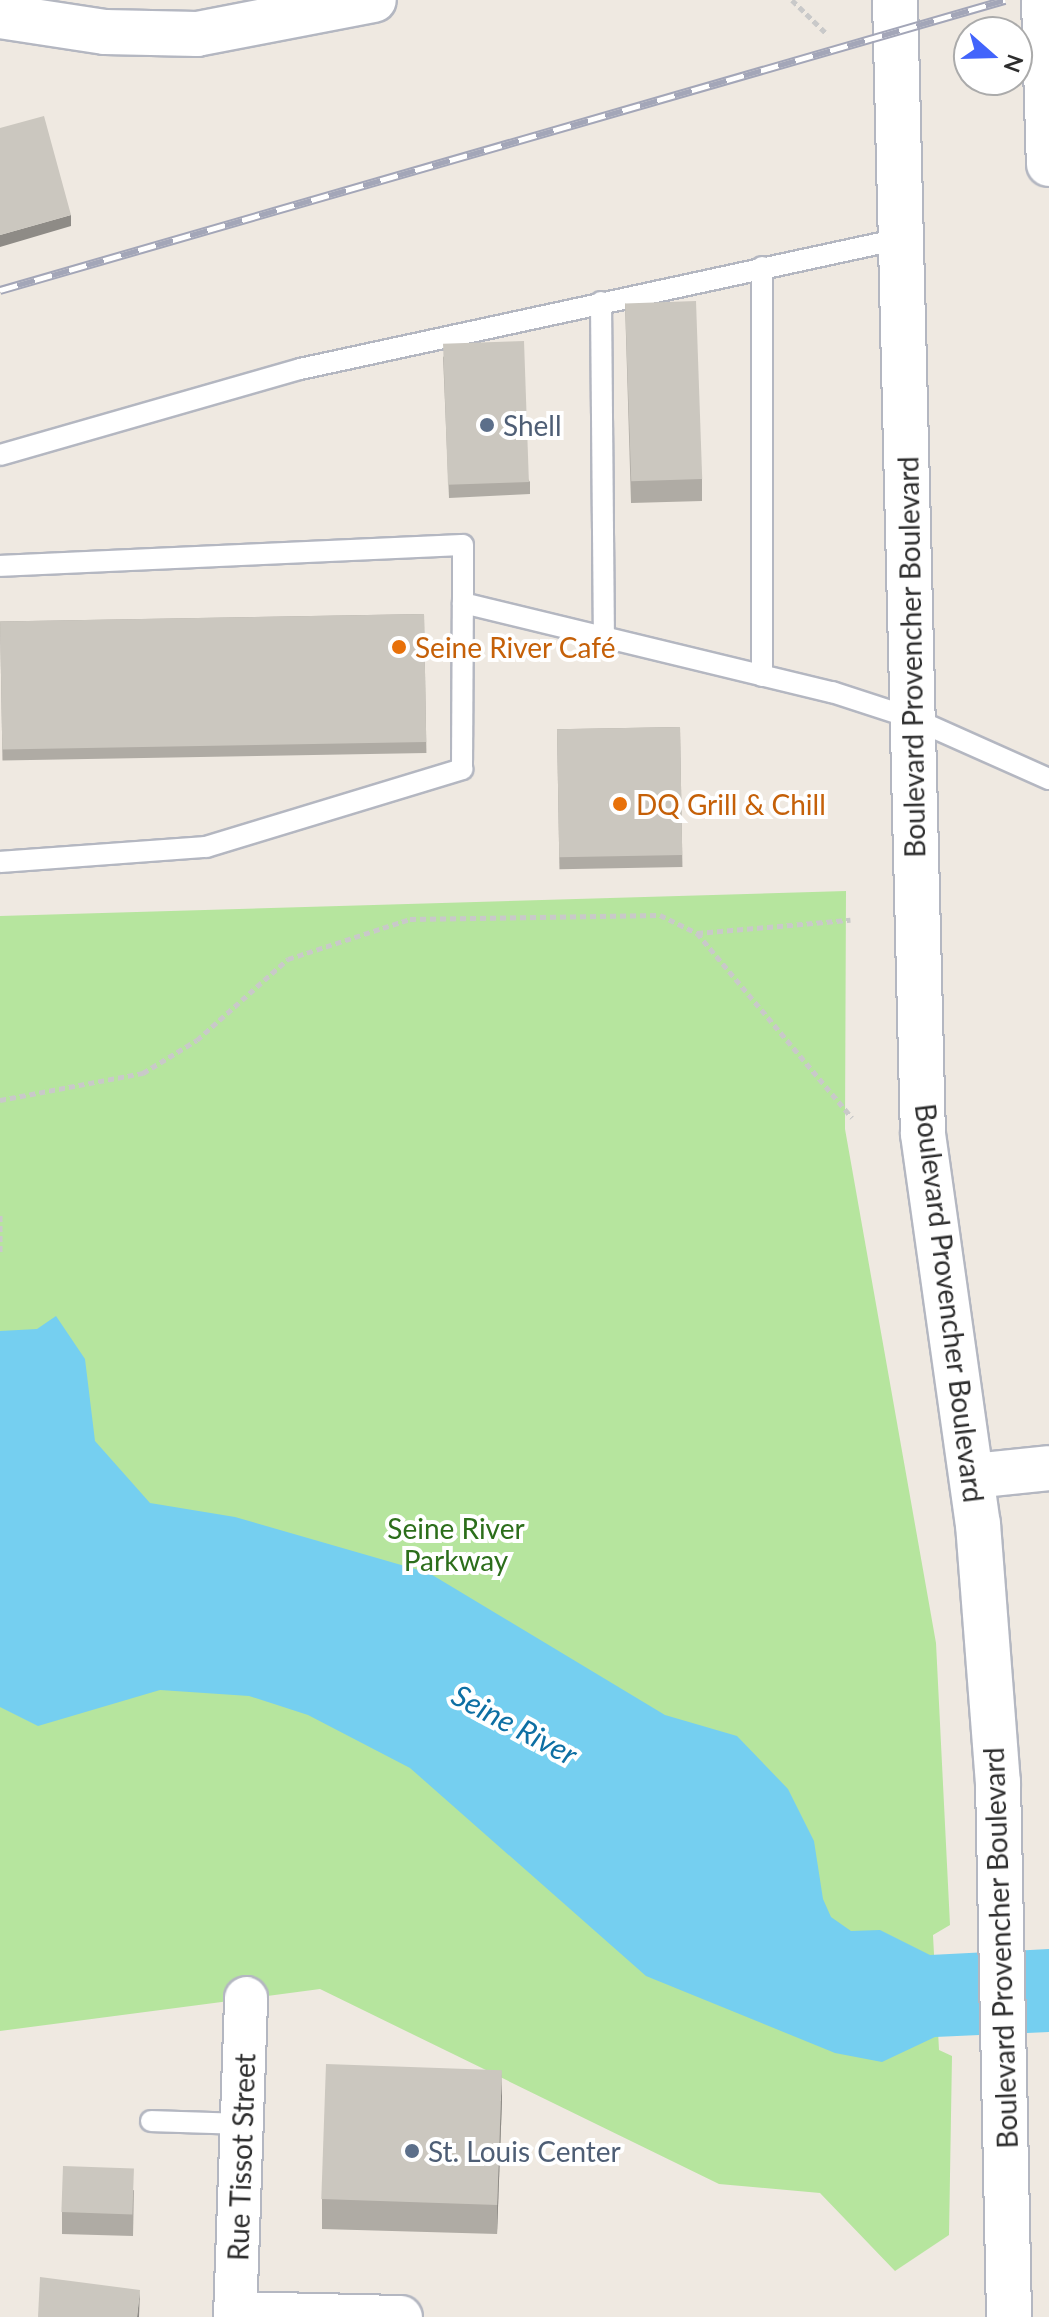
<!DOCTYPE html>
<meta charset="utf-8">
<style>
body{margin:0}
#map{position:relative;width:1049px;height:2317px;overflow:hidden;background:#efe9e1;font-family:Lato,sans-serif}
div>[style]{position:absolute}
.green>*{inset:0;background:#b6e59e}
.water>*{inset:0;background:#75cff0}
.path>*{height:5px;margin-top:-2.5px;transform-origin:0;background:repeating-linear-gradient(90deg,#c9c9c9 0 6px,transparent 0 10px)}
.roads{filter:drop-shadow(2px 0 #b4b7c1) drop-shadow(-2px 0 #b4b7c1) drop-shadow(0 2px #b4b7c1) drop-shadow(0 -2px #b4b7c1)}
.service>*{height:20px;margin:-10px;padding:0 10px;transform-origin:10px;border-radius:10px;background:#fff}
.minor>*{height:42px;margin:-21px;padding:0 21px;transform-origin:21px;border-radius:21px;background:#fff}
.tertiary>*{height:44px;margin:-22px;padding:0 22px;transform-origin:22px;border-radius:22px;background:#fff}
.secondary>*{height:44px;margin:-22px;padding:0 22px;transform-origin:22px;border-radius:22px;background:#fff}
.rail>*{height:9px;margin-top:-4.5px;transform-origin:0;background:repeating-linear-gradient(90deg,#fff 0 18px,#a3a6b8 0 36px);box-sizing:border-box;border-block:2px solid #a3a6b8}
.wall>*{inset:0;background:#afaba4;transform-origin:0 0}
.shaded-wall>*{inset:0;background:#8e8b86}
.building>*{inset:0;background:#cbc7bf;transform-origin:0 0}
.dots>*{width:22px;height:22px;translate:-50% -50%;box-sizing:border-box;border:4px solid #fff;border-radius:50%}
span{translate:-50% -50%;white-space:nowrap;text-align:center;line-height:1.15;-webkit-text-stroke:8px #fff;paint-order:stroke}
.service-label{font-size:28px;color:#4e5e75}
.left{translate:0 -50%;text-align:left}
.food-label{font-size:28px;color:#c56008}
.street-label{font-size:28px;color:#2e2e2e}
.park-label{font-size:28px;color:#2c6e1b}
.water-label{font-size:30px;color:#0d6fa3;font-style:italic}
.north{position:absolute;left:953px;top:16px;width:80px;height:80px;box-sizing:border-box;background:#fff;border:2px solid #ababab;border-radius:50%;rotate:110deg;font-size:22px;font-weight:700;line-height:32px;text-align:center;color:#2e2e2e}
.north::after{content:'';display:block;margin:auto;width:28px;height:36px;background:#4264fb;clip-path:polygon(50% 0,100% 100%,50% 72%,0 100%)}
</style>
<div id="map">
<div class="green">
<i style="clip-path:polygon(846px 891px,845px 1129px,936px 1643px,950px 1925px,933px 1935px,939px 2050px,952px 2056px,949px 2235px,895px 2271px,820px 2193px,719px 2184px,320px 1989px,0 2031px,0 916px)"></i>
</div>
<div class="water">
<i style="clip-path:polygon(56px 1316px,85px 1359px,95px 1441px,150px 1503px,235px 1517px,429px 1573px,665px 1715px,737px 1736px,788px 1789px,814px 1841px,823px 1899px,831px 1917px,851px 1931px,880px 1930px,930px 1955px,1049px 1949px,1049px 2032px,935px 2037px,882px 2062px,835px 2053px,646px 1976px,410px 1768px,308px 1715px,249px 1696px,160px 1690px,38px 1726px,0 1707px,0 1331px,37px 1329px)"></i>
</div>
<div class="path">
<i style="left:792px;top:0;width:50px;rotate:44.2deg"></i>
<i style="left:697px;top:933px;width:241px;rotate:50deg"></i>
<i style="left:0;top:1100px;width:146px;rotate:-10.7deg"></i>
<i style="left:143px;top:1073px;width:63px;rotate:-31.4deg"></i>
<i style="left:197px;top:1040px;width:122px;rotate:-41.7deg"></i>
<i style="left:288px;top:959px;width:128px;rotate:-18.2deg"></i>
<i style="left:410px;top:919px;width:250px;rotate:-0.9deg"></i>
<i style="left:660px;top:915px;width:41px;rotate:25.9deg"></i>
<i style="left:697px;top:933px;width:154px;rotate:-4.9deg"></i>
<i style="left:0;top:1215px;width:40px;rotate:90deg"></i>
</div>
<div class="roads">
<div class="service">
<i style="left:601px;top:302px;width:335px;rotate:89.5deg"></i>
<i style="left:0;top:455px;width:312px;rotate:-16deg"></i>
<i style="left:300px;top:369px;width:614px;rotate:-12.23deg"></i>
<i style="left:0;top:566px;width:463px;rotate:-2.6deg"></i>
<i style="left:463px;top:545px;width:58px;rotate:90deg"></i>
<i style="left:463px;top:603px;width:380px;rotate:13.6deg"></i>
<i style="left:832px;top:692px;width:84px;rotate:18deg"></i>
<i style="left:912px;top:718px;width:150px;rotate:24deg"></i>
<i style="left:762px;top:676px;width:409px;rotate:-90deg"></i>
<i style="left:0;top:862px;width:207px;rotate:-4.2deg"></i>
<i style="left:206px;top:847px;width:268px;rotate:-16.9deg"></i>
<i style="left:462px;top:769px;width:166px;rotate:-89.7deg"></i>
<i style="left:151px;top:2121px;width:91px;rotate:1.9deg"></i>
</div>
<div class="minor">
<i style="left:235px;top:2313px;width:166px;rotate:1.4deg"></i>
<i style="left:235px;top:2317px;width:319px;rotate:-88deg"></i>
</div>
<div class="tertiary">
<i style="left:0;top:16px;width:106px;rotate:8.7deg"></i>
<i style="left:105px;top:32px;width:92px;rotate:1.2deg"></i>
<i style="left:197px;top:34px;width:180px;rotate:-10.9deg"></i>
</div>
<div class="secondary">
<i style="left:895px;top:0;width:1134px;rotate:88.59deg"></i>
<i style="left:923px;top:1134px;width:394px;rotate:82deg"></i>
<i style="left:978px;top:1524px;width:259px;rotate:85.6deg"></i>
<i style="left:998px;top:1782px;width:535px;rotate:88.82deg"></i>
<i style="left:1044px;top:0;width:164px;rotate:88.3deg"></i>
<i style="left:972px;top:1476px;width:77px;rotate:-5.9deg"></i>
</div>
</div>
<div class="rail">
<i style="left:0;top:290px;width:1046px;rotate:-16.1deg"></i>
</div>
<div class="wall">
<i style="clip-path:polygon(625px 303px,702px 479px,702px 501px,631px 503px)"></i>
<i style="clip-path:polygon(443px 356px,530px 482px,530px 494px,449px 498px)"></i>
<i style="left:424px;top:614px;width:139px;height:424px;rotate:89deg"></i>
<i style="left:680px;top:727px;width:140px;height:123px;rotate:89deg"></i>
<i style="clip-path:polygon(502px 2100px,497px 2234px,322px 2229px,322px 2199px)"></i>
<i style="clip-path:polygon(134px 2190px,133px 2236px,62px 2234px,62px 2212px)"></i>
</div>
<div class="shaded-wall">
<i style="clip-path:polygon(71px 215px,71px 226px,0 247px,0 235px)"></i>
<i style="clip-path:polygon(502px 2070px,502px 2100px,497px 2234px,497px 2204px)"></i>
<i style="clip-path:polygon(140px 2290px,139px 2317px,137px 2317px)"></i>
</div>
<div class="building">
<i style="clip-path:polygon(44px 116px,71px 215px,0 235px,0 128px)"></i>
<i style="left:696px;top:301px;width:178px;height:71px;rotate:88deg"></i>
<i style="left:524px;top:341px;width:141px;height:81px;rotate:88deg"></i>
<i style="left:424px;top:614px;width:128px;height:424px;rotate:89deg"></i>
<i style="left:680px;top:727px;width:128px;height:123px;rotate:89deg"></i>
<i style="left:326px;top:2064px;width:176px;height:135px;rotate:2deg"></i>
<i style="left:63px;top:2166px;width:71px;height:46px;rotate:2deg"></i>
<i style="clip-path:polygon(40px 2277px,140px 2290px,137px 2317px,38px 2317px)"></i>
</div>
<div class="dots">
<i style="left:487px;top:425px;background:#5c6f8a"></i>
<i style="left:399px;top:647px;background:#e8710a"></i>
<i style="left:620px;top:804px;background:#e8710a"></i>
<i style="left:412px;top:2151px;background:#5c6f8a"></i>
</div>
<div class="service-label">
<span class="left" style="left:503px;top:425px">Shell</span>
<span class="left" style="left:428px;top:2151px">St. Louis Center</span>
</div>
<div class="food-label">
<span class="left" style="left:415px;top:647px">Seine River Café</span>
<span class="left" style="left:636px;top:804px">DQ Grill &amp; Chill</span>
</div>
<div class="street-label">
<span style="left:911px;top:657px;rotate:-91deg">Boulevard Provencher Boulevard</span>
<span style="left:950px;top:1303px;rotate:83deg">Boulevard Provencher Boulevard</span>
<span style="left:1000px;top:1948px;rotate:-92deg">Boulevard Provencher Boulevard</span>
<span style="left:241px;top:2157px;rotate:-88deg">Rue Tissot Street</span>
</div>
<div class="park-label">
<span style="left:456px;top:1544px">Seine River<br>Parkway</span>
</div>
<div class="water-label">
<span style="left:515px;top:1724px;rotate:28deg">Seine River</span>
</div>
<div class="north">N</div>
</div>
